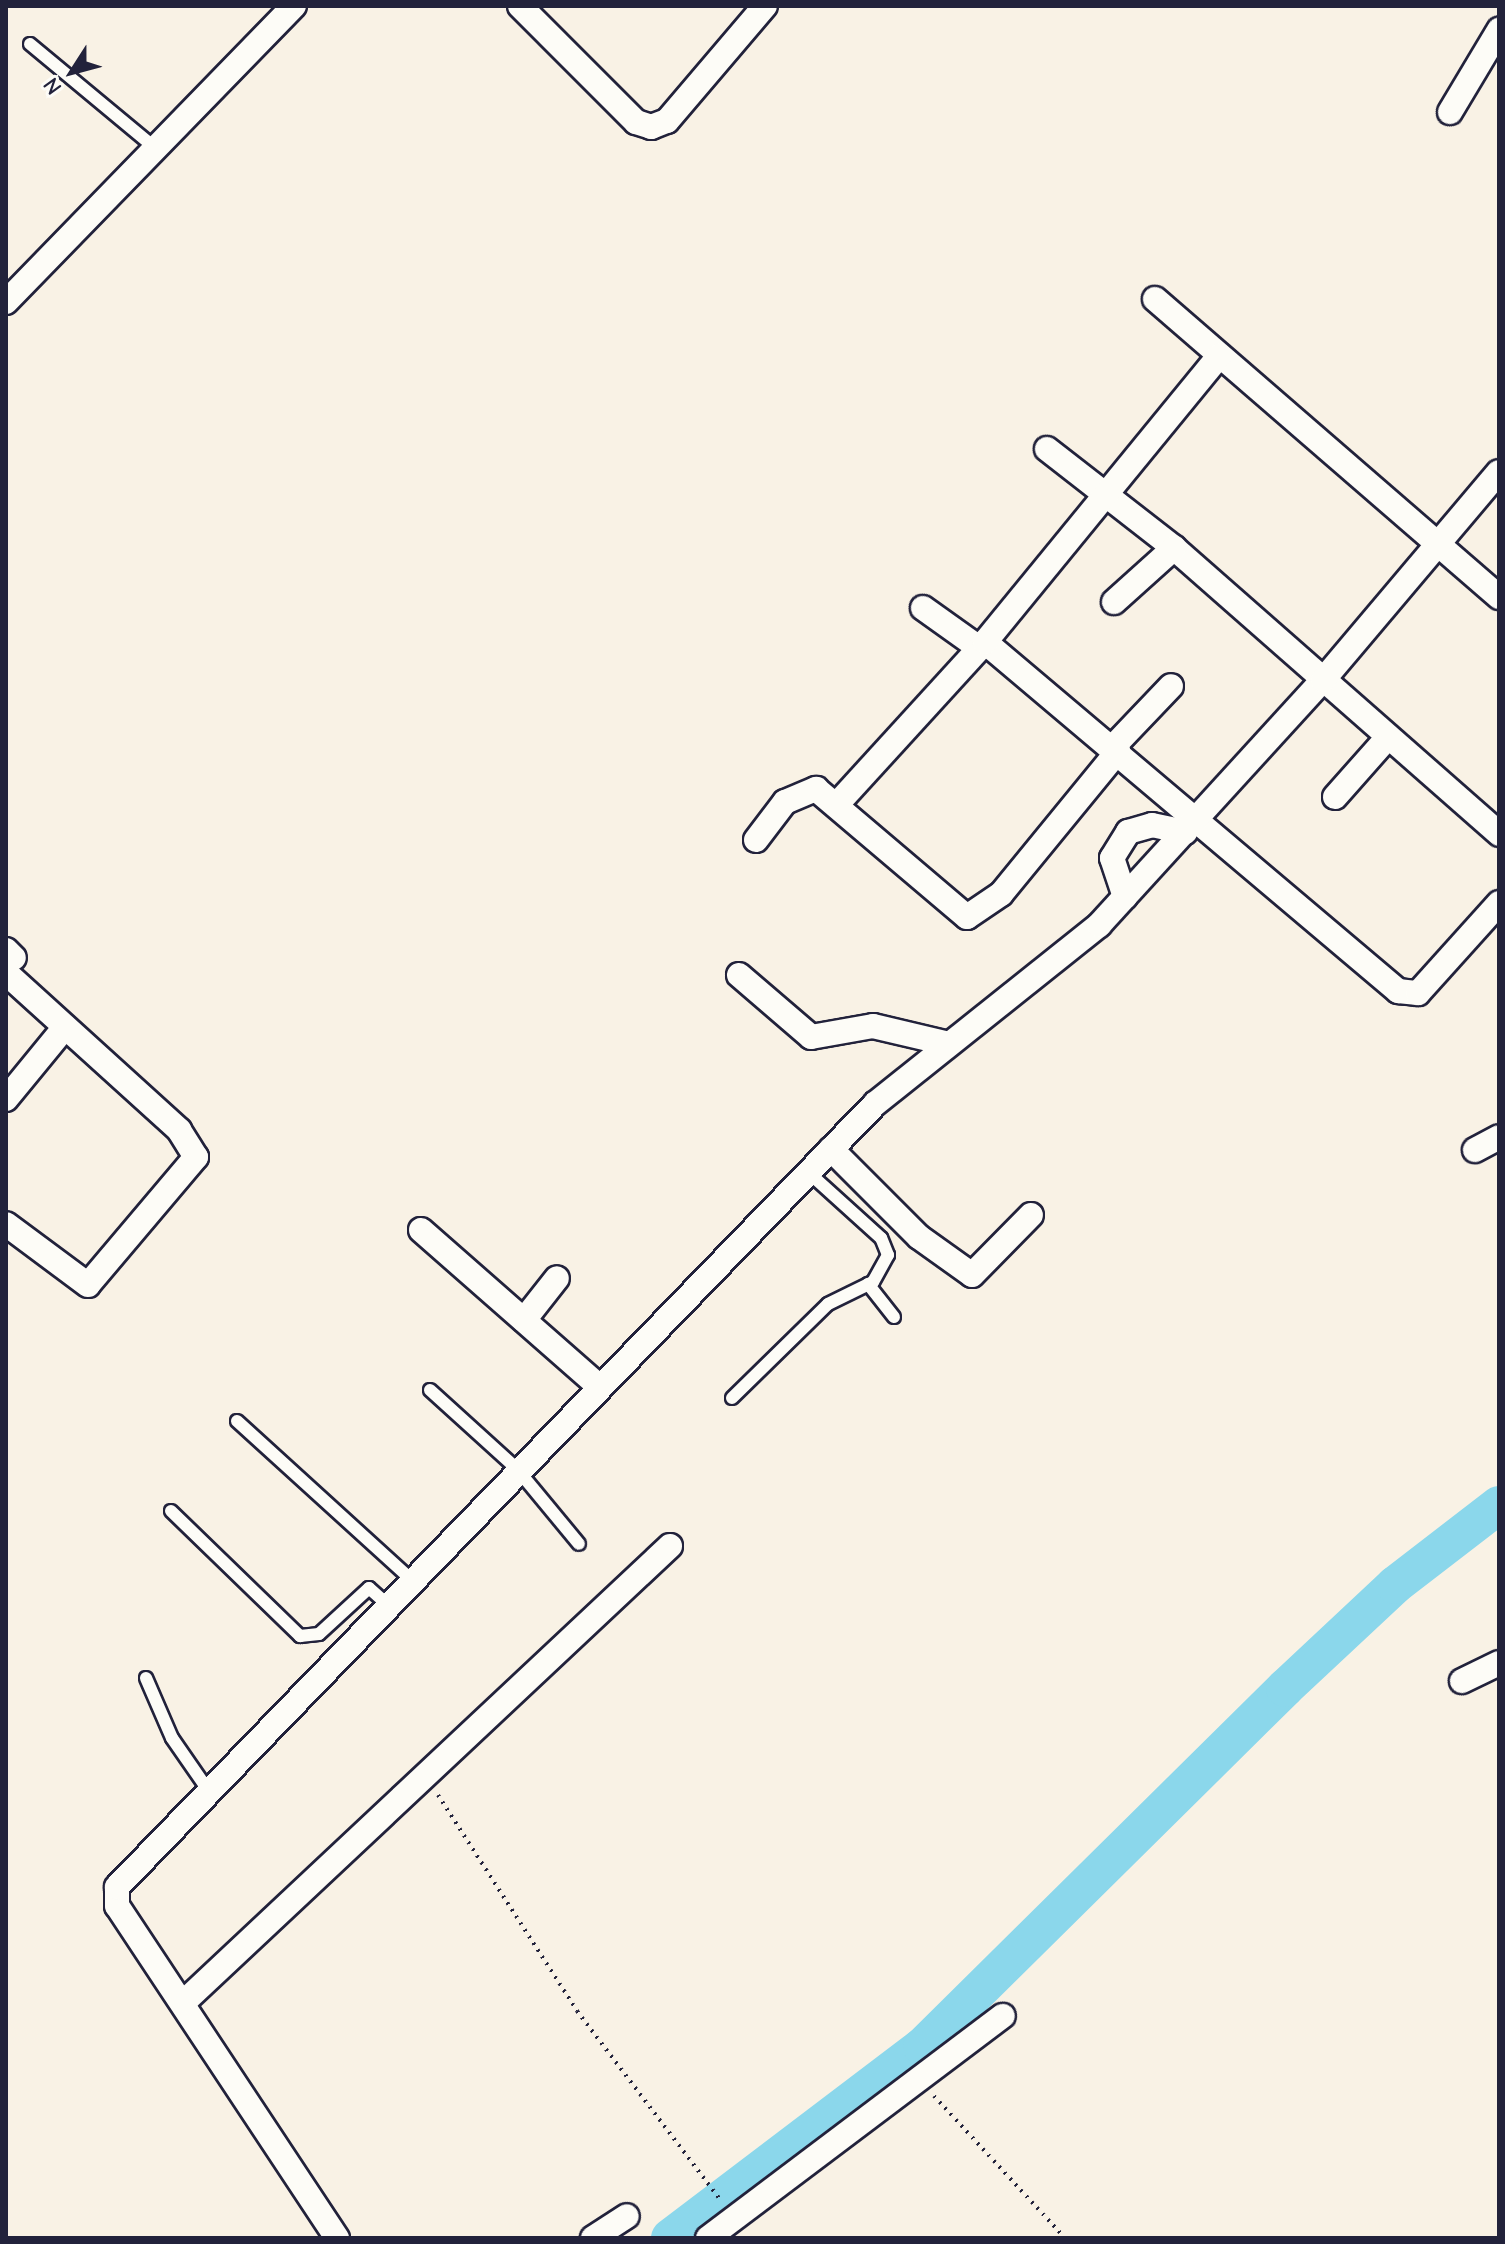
<!DOCTYPE html>
<style>
body{margin:0}
#map{position:relative;width:1505px;height:2244px;overflow:hidden;background:#f9f2e5;font-family:"Comic Neue",sans-serif}
div>[style]{position:absolute}
.river>*{height:38px;margin:-19px;padding:0 19px;transform-origin:19px;border-radius:19px;background:#8bd7eb}
.path>*{height:4px;margin-top:-2px;transform-origin:0;background:repeating-linear-gradient(90deg,#22223b 0 2px,transparent 0 8px)}
.roads{filter:drop-shadow(2px 0 #22223b) drop-shadow(-2px 0 #22223b) drop-shadow(0 2px #22223b) drop-shadow(0 -2px #22223b)}
.lane>*{height:12px;margin:-6px;padding:0 6px;transform-origin:6px;border-radius:6px;background:#fdfcf7}
.street>*{height:24px;margin:-12px;padding:0 12px;transform-origin:12px;border-radius:12px;background:#fdfcf7}
span{translate:-50% -50%;white-space:nowrap;text-align:center;line-height:1.15;-webkit-text-stroke:6px #fdfcf7;paint-order:stroke}
.frame{position:absolute;inset:0;border:8px solid #22223b;pointer-events:none}
.north{position:absolute;left:32px;top:32px;width:80px;height:80px;-webkit-text-stroke:6px #fdfcf7;paint-order:stroke;rotate:234deg;font-size:22px;font-weight:700;line-height:32px;text-align:center;color:#22223b}
.north::after{content:'';display:block;margin:auto;width:28px;height:36px;background:#22223b;clip-path:polygon(50% 0,100% 100%,50% 72%,0 100%)}
</style>
<div id="map">
<div class="river">
<i style="left:670px;top:2238px;width:316px;rotate:-37.2deg"></i>
<i style="left:922px;top:2047px;width:511px;rotate:-44.68deg"></i>
<i style="left:1285px;top:1688px;width:151px;rotate:-43.1deg"></i>
<i style="left:1395px;top:1585px;width:131px;rotate:-37.6deg"></i>
</div>
<div class="path">
<i style="left:438px;top:1795px;width:257px;rotate:57.2deg"></i>
<i style="left:577px;top:2011px;width:238px;rotate:52.8deg"></i>
<i style="left:934px;top:2096px;width:193px;rotate:47.3deg"></i>
</div>
<div class="roads">
<div class="lane">
<i style="left:30px;top:44px;width:161px;rotate:39.7deg"></i>
<i style="left:868px;top:1284px;width:42px;rotate:51.8deg"></i>
<i style="left:430px;top:1390px;width:118px;rotate:42.2deg"></i>
<i style="left:517px;top:1469px;width:97px;rotate:50.4deg"></i>
<i style="left:732px;top:1398px;width:134px;rotate:-44.4deg"></i>
<i style="left:828px;top:1304px;width:50px;rotate:-26.1deg"></i>
<i style="left:873px;top:1282px;width:31px;rotate:-61deg"></i>
<i style="left:888px;top:1255px;width:18px;rotate:-112deg"></i>
<i style="left:881px;top:1238px;width:98px;rotate:-137.9deg"></i>
<i style="left:237px;top:1421px;width:238px;rotate:42.3deg"></i>
<i style="left:171px;top:1511px;width:180px;rotate:44.1deg"></i>
<i style="left:300px;top:1636px;width:19px;rotate:-6deg"></i>
<i style="left:319px;top:1634px;width:68px;rotate:-42.6deg"></i>
<i style="left:369px;top:1588px;width:27px;rotate:42deg"></i>
<i style="left:146px;top:1678px;width:65px;rotate:66.6deg"></i>
<i style="left:172px;top:1738px;width:63px;rotate:55.3deg"></i>
</div>
<div class="street">
<i style="left:520px;top:6px;width:164px;rotate:45deg"></i>
<i style="left:636px;top:122px;width:16px;rotate:18deg"></i>
<i style="left:651px;top:127px;width:17px;rotate:-21deg"></i>
<i style="left:667px;top:121px;width:151px;rotate:-49.6deg"></i>
<i style="left:1450px;top:112px;width:96px;rotate:-59.1deg"></i>
<i style="left:1155px;top:299px;width:455px;rotate:40.9deg"></i>
<i style="left:6px;top:302px;width:413px;rotate:-45.8deg"></i>
<i style="left:1047px;top:449px;width:161px;rotate:37.9deg"></i>
<i style="left:1174px;top:548px;width:433px;rotate:41.3deg"></i>
<i style="left:1114px;top:602px;width:81px;rotate:-42deg"></i>
<i style="left:923px;top:608px;width:69px;rotate:35.5deg"></i>
<i style="left:985px;top:642px;width:541px;rotate:40.2deg"></i>
<i style="left:1398px;top:991px;width:20px;rotate:6deg"></i>
<i style="left:1418px;top:993px;width:121px;rotate:-48deg"></i>
<i style="left:1113px;top:747px;width:84px;rotate:-46.4deg"></i>
<i style="left:1335px;top:797px;width:80px;rotate:-48.5deg"></i>
<i style="left:839px;top:802px;width:217px;rotate:-47.6deg"></i>
<i style="left:985px;top:642px;width:370px;rotate:-50.7deg"></i>
<i style="left:756px;top:840px;width:48px;rotate:-52.7deg"></i>
<i style="left:785px;top:802px;width:34px;rotate:-23deg"></i>
<i style="left:816px;top:789px;width:198px;rotate:40.3deg"></i>
<i style="left:967px;top:917px;width:41px;rotate:-34.1deg"></i>
<i style="left:1001px;top:894px;width:185px;rotate:-50.7deg"></i>
<i style="left:1125px;top:897px;width:41px;rotate:-108.4deg"></i>
<i style="left:1112px;top:858px;width:31px;rotate:-58deg"></i>
<i style="left:1128px;top:832px;width:25px;rotate:-16deg"></i>
<i style="left:1152px;top:825px;width:34px;rotate:12deg"></i>
<i style="left:6px;top:950px;width:11px;rotate:45deg"></i>
<i style="left:6px;top:973px;width:234px;rotate:42.2deg"></i>
<i style="left:179px;top:1130px;width:32px;rotate:58deg"></i>
<i style="left:196px;top:1157px;width:167px;rotate:130.2deg"></i>
<i style="left:88px;top:1285px;width:102px;rotate:-143.4deg"></i>
<i style="left:739px;top:975px;width:95px;rotate:40.7deg"></i>
<i style="left:811px;top:1037px;width:63px;rotate:-10.1deg"></i>
<i style="left:873px;top:1026px;width:78px;rotate:13.3deg"></i>
<i style="left:6px;top:1099px;width:93px;rotate:-50.7deg"></i>
<i style="left:831px;top:1149px;width:124px;rotate:45deg"></i>
<i style="left:919px;top:1237px;width:65px;rotate:35.6deg"></i>
<i style="left:972px;top:1275px;width:84px;rotate:-45.5deg"></i>
<i style="left:1475px;top:1150px;width:27px;rotate:-28deg"></i>
<i style="left:421px;top:1230px;width:238px;rotate:41.3deg"></i>
<i style="left:524px;top:1320px;width:53px;rotate:-51.8deg"></i>
<i style="left:1462px;top:1681px;width:41px;rotate:-25.9deg"></i>
<i style="left:185px;top:2001px;width:665px;rotate:-43.17deg"></i>
<i style="left:337px;top:2238px;width:398px;rotate:-123.5deg"></i>
<i style="left:117px;top:1906px;width:19px;rotate:-90deg"></i>
<i style="left:117px;top:1887px;width:1090px;rotate:-45.93deg"></i>
<i style="left:875px;top:1104px;width:287px;rotate:-38.6deg"></i>
<i style="left:1099px;top:925px;width:332px;rotate:-47.6deg"></i>
<i style="left:1323px;top:680px;width:272px;rotate:-49.8deg"></i>
<i style="left:593px;top:2238px;width:40px;rotate:-32.9deg"></i>
<i style="left:708px;top:2238px;width:369px;rotate:-37deg"></i>
</div>
</div>
<div class="frame"></div>
<div class="north">N</div>
</div>
